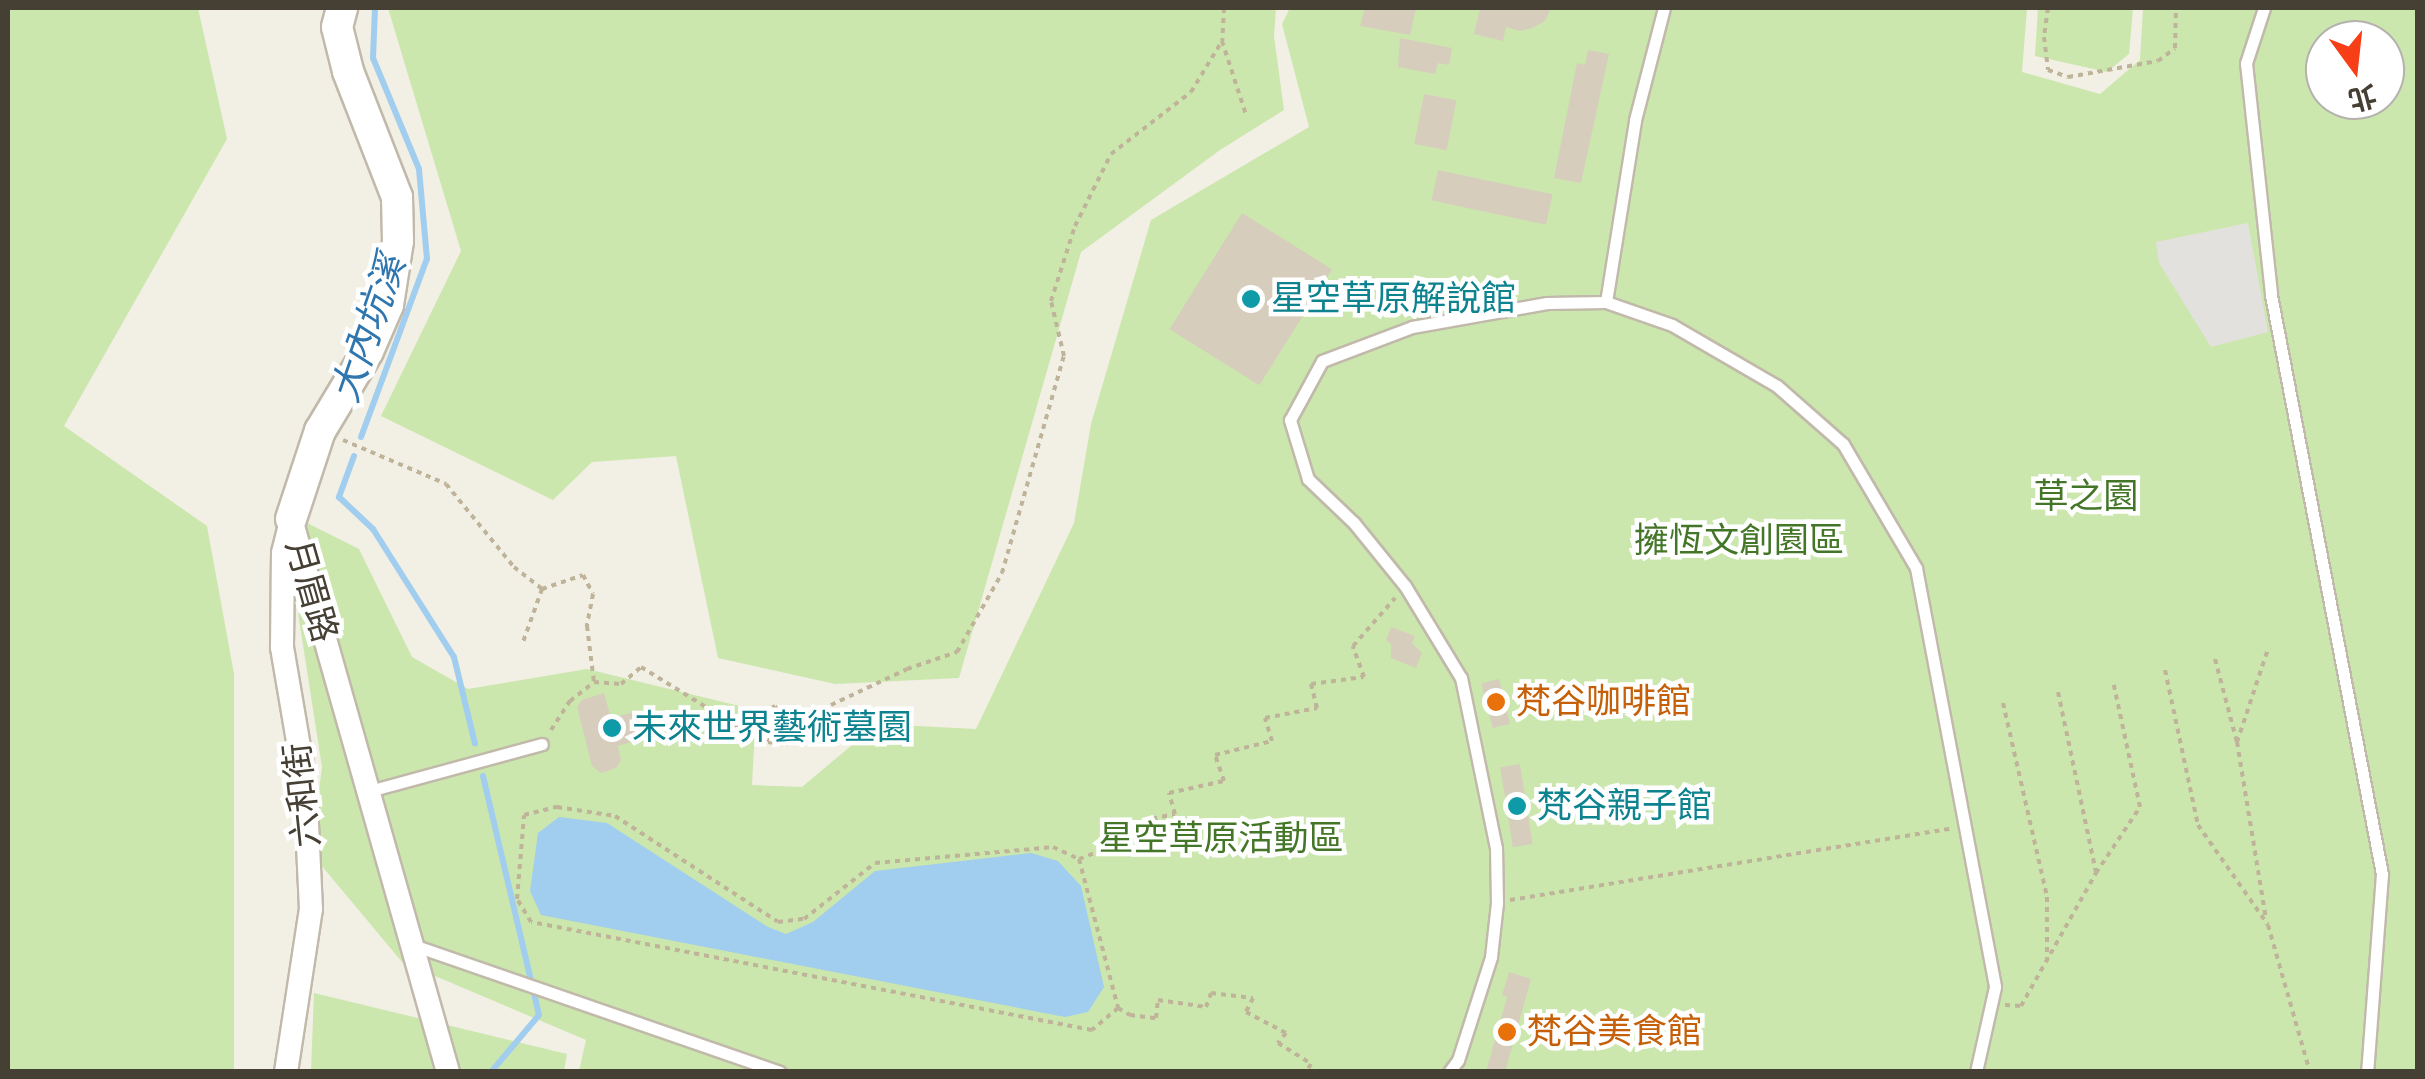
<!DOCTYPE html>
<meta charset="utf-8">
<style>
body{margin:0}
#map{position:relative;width:2425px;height:1079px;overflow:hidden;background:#f2efe5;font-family:Karla,"Noto Sans TC",sans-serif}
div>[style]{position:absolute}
.green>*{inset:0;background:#cbe7ad}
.parking>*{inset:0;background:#e3e1dd}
.water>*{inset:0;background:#a1cdef}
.stream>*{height:6px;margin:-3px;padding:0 3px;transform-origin:3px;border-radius:3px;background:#a1cdef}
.building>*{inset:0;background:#d7cdbd;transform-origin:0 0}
.path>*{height:4px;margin-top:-2px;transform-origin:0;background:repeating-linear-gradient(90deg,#bfb399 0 5px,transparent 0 10px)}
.roads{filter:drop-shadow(2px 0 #c1b9aa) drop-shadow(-2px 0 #c1b9aa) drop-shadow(0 2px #c1b9aa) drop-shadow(0 -2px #c1b9aa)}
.service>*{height:11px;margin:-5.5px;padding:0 5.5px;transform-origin:5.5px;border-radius:5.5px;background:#fff}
.minor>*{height:22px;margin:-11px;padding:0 11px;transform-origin:11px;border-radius:11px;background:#fff}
.tertiary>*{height:30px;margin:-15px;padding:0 15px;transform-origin:15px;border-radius:15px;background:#fff}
.dots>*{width:28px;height:28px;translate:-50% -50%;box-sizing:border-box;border:5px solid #fff;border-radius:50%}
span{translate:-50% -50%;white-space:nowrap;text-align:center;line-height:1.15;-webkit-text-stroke:9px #fff;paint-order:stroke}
.culture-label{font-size:35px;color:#0d838f}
.left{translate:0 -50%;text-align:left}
.park-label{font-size:35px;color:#447628}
.street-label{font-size:35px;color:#453f34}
.food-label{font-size:35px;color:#c56008}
.water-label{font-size:38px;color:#2f76af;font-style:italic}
.frame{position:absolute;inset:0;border:10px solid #453f34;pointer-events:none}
.north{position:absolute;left:2305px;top:20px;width:100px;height:100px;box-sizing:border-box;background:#fff;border:2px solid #b5b2ae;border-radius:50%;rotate:165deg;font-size:28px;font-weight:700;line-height:40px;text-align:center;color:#453f34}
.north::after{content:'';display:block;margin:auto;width:35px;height:45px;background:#f83e16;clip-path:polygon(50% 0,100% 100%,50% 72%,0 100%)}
</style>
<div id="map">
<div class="green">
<i style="clip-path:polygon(8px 8px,198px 8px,227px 139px,64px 426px,207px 526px,234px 674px,234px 1071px,8px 1071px)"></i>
<i style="clip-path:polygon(388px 8px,1276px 8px,1274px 36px,1284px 110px,1220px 150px,1081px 252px,959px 678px,835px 684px,718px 658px,676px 456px,592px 462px,553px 500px,381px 416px,461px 251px)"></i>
<i style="clip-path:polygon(evenodd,1290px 8px,2027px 8px,2022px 72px,2100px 94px,2140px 60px,2143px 8px,2417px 8px,2417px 1071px,579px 1071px,586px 1040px,402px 962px,311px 853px,322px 767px,296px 600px,305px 522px,359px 549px,412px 657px,468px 689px,587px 669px,756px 710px,752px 785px,802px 787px,877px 724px,976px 729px,1074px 523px,1091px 424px,1151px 220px,1309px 127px,1282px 24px,1290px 8px,2325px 40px,2385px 40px,2385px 100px,2325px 100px,2325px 40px)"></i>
<i style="clip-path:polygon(2038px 8px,2133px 8px,2129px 54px,2107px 72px,2035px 56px)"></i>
<i style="clip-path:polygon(314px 993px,567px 1054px,564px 1071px,311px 1072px)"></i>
</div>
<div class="parking">
<i style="clip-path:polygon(2248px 223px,2268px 332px,2211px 347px,2159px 263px,2156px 242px)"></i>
</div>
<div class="water">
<i style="clip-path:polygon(559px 817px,607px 823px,768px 927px,786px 934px,813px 922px,875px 871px,1031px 853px,1058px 861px,1081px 886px,1104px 987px,1088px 1012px,1065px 1017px,541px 915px,530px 891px,538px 833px)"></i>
</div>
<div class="stream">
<i style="left:361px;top:437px;width:190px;rotate:-69.7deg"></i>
<i style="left:427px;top:259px;width:90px;rotate:-95.1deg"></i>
<i style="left:419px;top:169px;width:120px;rotate:-112.5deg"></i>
<i style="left:373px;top:58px;width:50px;rotate:-87.7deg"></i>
<i style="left:354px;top:456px;width:44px;rotate:110.1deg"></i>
<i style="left:339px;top:497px;width:47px;rotate:43.3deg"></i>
<i style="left:373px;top:529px;width:151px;rotate:57.7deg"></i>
<i style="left:454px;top:657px;width:89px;rotate:76.4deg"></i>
<i style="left:483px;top:776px;width:245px;rotate:76.8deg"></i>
<i style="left:539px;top:1015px;width:75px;rotate:130.1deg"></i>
</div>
<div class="building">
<i style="clip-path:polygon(1365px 8px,1416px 8px,1410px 35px,1360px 26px)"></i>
<i style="clip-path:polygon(1480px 8px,1551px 8px,1545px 21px,1532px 28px,1520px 31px,1506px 27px,1503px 41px,1474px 34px)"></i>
<i style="clip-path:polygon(1400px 38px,1452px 48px,1449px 65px,1438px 63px,1435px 74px,1398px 67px)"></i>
<i style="clip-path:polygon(1588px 50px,1609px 54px,1581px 183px,1554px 178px,1577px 63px,1585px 65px)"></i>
<i style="left:1424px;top:94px;width:33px;height:51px;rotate:11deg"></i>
<i style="left:1438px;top:170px;width:117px;height:31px;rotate:12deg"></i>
<i style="left:1242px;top:213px;width:106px;height:137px;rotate:32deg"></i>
<i style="clip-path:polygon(1391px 627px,1415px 636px,1412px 643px,1422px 653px,1416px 668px,1391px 658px,1391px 644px,1386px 640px)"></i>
<i style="left:1499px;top:679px;width:46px;height:18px;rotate:76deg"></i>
<i style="clip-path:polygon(604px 693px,611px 718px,638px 711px,644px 738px,618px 746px,621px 760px,616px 768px,601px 773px,592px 766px,577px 707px,582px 700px)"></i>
<i style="left:1520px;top:764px;width:81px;height:20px;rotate:81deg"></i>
<i style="clip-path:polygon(1509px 972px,1531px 979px,1505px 1072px,1486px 1072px,1507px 997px,1502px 995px)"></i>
</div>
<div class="path">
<i style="left:1224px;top:8px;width:33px;rotate:93deg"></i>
<i style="left:1222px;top:41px;width:78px;rotate:72deg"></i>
<i style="left:2048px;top:8px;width:29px;rotate:98deg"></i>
<i style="left:2044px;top:37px;width:33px;rotate:83deg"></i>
<i style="left:2048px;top:70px;width:21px;rotate:19deg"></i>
<i style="left:2068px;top:77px;width:91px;rotate:-10.1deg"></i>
<i style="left:2158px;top:61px;width:21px;rotate:-37deg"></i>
<i style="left:2175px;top:48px;width:40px;rotate:-88.6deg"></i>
<i style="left:343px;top:440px;width:112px;rotate:23.1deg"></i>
<i style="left:446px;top:484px;width:107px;rotate:50.7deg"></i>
<i style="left:514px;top:567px;width:36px;rotate:38deg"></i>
<i style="left:542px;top:589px;width:59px;rotate:109.7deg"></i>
<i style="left:542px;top:589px;width:43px;rotate:-18.9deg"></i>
<i style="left:583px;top:575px;width:21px;rotate:62deg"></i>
<i style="left:593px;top:594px;width:33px;rotate:101deg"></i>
<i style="left:587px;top:626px;width:56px;rotate:82.9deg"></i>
<i style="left:2215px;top:659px;width:86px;rotate:75.2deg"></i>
<i style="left:2237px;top:742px;width:179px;rotate:80.7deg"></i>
<i style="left:2165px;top:670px;width:158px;rotate:78deg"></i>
<i style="left:2198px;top:825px;width:122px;rotate:55deg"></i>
<i style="left:2268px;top:925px;width:153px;rotate:74.1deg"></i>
<i style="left:2058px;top:692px;width:185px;rotate:78.1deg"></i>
<i style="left:2003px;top:703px;width:199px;rotate:77.2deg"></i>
<i style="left:2047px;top:897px;width:64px;rotate:90deg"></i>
<i style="left:551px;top:730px;width:35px;rotate:-57deg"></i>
<i style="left:570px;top:701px;width:31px;rotate:-38deg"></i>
<i style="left:594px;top:682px;width:27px;rotate:4deg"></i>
<i style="left:621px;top:684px;width:26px;rotate:-40deg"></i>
<i style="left:641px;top:667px;width:113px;rotate:31.6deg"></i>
<i style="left:737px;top:726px;width:43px;rotate:-27.8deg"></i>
<i style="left:775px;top:706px;width:18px;rotate:63deg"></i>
<i style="left:783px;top:722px;width:25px;rotate:127deg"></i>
<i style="left:768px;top:742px;width:18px;rotate:9deg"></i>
<i style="left:786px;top:745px;width:60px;rotate:-41.6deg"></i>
<i style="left:831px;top:705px;width:84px;rotate:-25.3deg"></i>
<i style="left:907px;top:669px;width:53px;rotate:-18.8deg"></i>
<i style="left:957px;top:652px;width:91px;rotate:-60.3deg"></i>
<i style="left:1002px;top:573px;width:226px;rotate:-74.1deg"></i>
<i style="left:1064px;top:356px;width:57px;rotate:-103.3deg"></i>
<i style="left:1051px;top:301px;width:79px;rotate:-72.3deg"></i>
<i style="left:1075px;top:226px;width:80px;rotate:-63.4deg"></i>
<i style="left:1111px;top:154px;width:101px;rotate:-37.8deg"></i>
<i style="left:1191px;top:92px;width:60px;rotate:-58.7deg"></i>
<i style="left:2237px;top:742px;width:98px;rotate:-71.6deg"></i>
<i style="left:1079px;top:859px;width:154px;rotate:75.3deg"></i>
<i style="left:1118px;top:1008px;width:34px;rotate:140deg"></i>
<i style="left:1092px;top:1030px;width:571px;rotate:-169.1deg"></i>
<i style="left:531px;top:922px;width:27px;rotate:-121deg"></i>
<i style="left:517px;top:899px;width:84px;rotate:-85.2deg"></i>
<i style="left:524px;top:815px;width:34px;rotate:-14deg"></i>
<i style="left:557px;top:807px;width:59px;rotate:8.8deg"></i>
<i style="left:615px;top:816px;width:194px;rotate:33deg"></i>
<i style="left:778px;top:922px;width:26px;rotate:-7deg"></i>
<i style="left:804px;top:919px;width:90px;rotate:-38.3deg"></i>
<i style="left:875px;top:863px;width:179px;rotate:-5.1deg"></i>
<i style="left:1053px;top:847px;width:29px;rotate:25deg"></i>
<i style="left:1079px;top:859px;width:53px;rotate:-20.8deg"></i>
<i style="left:1129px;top:840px;width:16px;rotate:-112deg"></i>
<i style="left:1123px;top:825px;width:53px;rotate:-11.9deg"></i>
<i style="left:1175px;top:814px;width:22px;rotate:-106deg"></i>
<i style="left:1169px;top:793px;width:56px;rotate:-12.3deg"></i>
<i style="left:1224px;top:781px;width:28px;rotate:-109deg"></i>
<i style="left:1215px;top:755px;width:59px;rotate:-13.8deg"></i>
<i style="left:1272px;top:741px;width:24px;rotate:-107deg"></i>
<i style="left:1265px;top:718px;width:53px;rotate:-10.9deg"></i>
<i style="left:1317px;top:708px;width:25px;rotate:-104deg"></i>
<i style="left:1311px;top:684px;width:53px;rotate:-7.5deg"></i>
<i style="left:1364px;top:677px;width:33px;rotate:-110deg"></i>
<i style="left:1353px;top:646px;width:64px;rotate:-48.8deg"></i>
<i style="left:1510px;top:900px;width:446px;rotate:-9.2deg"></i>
<i style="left:2005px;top:1005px;width:16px;rotate:4deg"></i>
<i style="left:2021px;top:1006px;width:153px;rotate:-60.6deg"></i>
<i style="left:2096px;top:873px;width:79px;rotate:-56.3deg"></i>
<i style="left:2140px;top:807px;width:129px;rotate:-102.1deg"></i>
<i style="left:1118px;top:1008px;width:14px;rotate:30deg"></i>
<i style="left:1130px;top:1015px;width:26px;rotate:7deg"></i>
<i style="left:1156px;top:1018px;width:18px;rotate:-84deg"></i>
<i style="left:1158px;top:1000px;width:49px;rotate:8.3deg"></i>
<i style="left:1206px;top:1007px;width:15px;rotate:-70deg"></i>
<i style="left:1211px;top:993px;width:42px;rotate:6.8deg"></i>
<i style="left:1253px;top:998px;width:16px;rotate:117deg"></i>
<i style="left:1246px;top:1012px;width:45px;rotate:27.7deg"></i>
<i style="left:1286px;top:1033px;width:13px;rotate:129deg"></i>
<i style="left:1278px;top:1043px;width:39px;rotate:32deg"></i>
<i style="left:1311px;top:1064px;width:9px;rotate:122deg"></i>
</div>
<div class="roads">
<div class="service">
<i style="left:2264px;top:8px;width:58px;rotate:108.1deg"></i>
<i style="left:2246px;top:63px;width:233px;rotate:83.8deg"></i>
<i style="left:2271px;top:295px;width:590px;rotate:79.15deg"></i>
<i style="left:2382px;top:874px;width:199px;rotate:94.3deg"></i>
<i style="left:1606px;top:302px;width:184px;rotate:-80.9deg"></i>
<i style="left:1635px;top:120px;width:116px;rotate:-75.5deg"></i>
<i style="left:369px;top:791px;width:179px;rotate:-15.2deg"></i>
<i style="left:413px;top:945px;width:388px;rotate:19.1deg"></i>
<i style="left:1449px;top:1072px;width:15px;rotate:-53deg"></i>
<i style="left:1458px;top:1060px;width:108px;rotate:-72.2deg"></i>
<i style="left:1491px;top:957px;width:54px;rotate:-83.7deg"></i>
<i style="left:1497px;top:903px;width:55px;rotate:-91deg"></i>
<i style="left:1496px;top:848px;width:174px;rotate:-101.6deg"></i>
<i style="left:1461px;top:678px;width:108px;rotate:-121.3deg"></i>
<i style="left:1405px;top:586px;width:81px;rotate:-129deg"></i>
<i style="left:1354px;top:523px;width:64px;rotate:-136.3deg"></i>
<i style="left:1308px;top:479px;width:62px;rotate:-107deg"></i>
<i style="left:1290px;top:420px;width:67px;rotate:-61.5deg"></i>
<i style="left:1322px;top:361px;width:96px;rotate:-20.7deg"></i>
<i style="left:1412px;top:327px;width:137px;rotate:-10.1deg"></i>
<i style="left:1547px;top:303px;width:59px;rotate:-1deg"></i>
<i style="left:1606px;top:302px;width:70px;rotate:19.2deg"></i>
<i style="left:1672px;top:325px;width:121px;rotate:30.2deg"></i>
<i style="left:1777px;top:386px;width:88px;rotate:41.3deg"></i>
<i style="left:1843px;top:444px;width:144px;rotate:59.5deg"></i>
<i style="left:1916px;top:568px;width:426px;rotate:79.3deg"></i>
<i style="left:1995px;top:987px;width:87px;rotate:102.6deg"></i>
</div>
<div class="minor">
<i style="left:291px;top:519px;width:575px;rotate:74.15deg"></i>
<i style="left:286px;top:1072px;width:165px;rotate:-81.3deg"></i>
<i style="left:311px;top:909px;width:127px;rotate:-92.7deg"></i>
<i style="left:305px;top:782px;width:137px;rotate:-99.7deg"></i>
<i style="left:282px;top:647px;width:94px;rotate:-89.4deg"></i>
<i style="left:283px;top:553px;width:29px;rotate:-76deg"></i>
</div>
<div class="tertiary">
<i style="left:291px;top:519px;width:93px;rotate:-71.8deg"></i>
<i style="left:320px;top:431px;width:93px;rotate:-59deg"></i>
<i style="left:368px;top:351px;width:50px;rotate:-66.5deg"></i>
<i style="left:388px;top:305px;width:65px;rotate:-81.1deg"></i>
<i style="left:398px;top:241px;width:44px;rotate:-91.3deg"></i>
<i style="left:397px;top:197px;width:135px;rotate:-111.3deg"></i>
<i style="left:348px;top:71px;width:45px;rotate:-104deg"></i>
<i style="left:337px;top:27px;width:20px;rotate:-75deg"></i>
</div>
</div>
<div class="dots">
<i style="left:1251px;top:299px;background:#0f9aa8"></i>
<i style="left:1496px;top:702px;background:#e8710a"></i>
<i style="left:612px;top:728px;background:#0f9aa8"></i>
<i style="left:1517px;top:806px;background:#0f9aa8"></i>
<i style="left:1507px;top:1032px;background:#e8710a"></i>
</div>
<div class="culture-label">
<span class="left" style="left:1271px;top:299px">星空草原解說館</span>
<span class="left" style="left:632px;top:728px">未來世界藝術墓園</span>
<span class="left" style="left:1537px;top:806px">梵谷親子館</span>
</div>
<div class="park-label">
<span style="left:2086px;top:497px">草之園</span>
<span style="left:1739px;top:541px">擁恆文創園區</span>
<span style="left:1221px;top:839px">星空草原活動區</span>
</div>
<div class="street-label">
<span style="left:311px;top:591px;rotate:74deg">月眉路</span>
<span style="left:303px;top:795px;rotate:-96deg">六和街</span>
</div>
<div class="food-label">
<span class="left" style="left:1516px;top:702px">梵谷咖啡館</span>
<span class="left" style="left:1527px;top:1032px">梵谷美食館</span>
</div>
<div class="water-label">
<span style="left:369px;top:329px;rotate:-71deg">大內坑溪</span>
</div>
<div class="frame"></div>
<div class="north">北</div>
</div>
